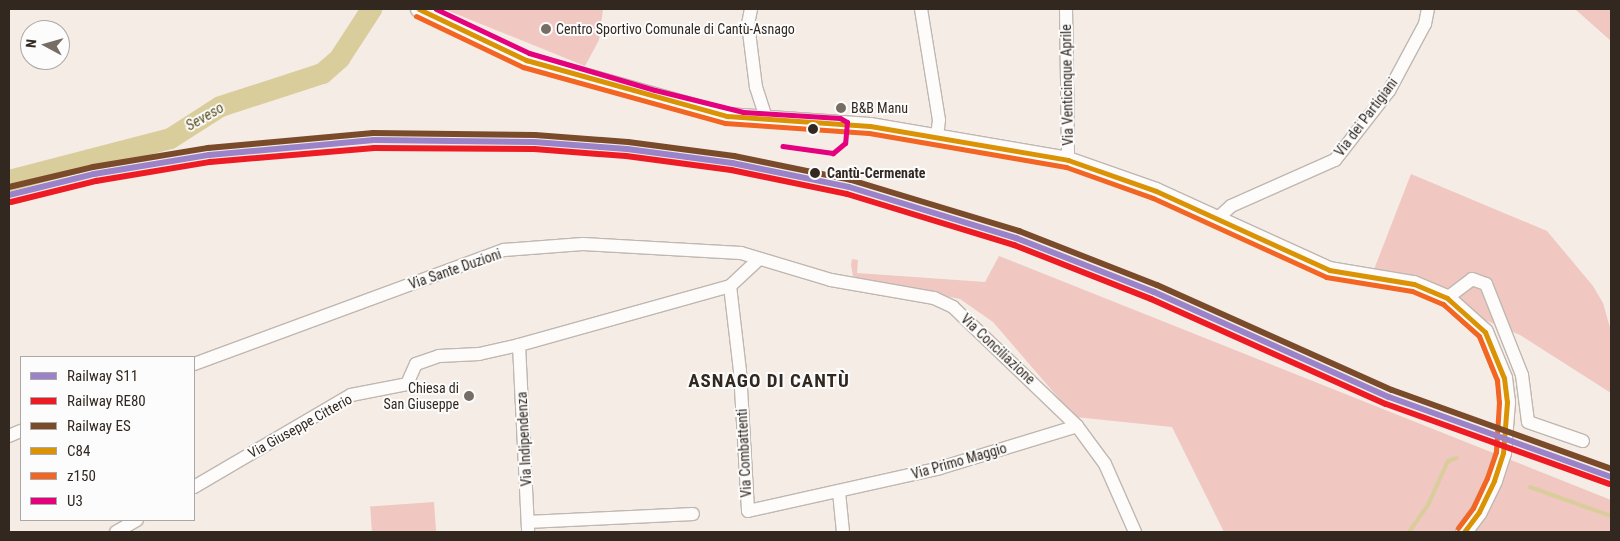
<!DOCTYPE html>
<meta charset="utf-8">
<style>
body{margin:0}
#map{position:relative;width:1620px;height:541px;overflow:hidden;background:#f5ece5;font-family:"Roboto Condensed",sans-serif}
div>[style]{position:absolute}
.green>*{inset:0;background:#f0c7c1;transform-origin:0 0}
.stream>*{height:4px;margin:-2px;padding:0 2px;transform-origin:2px;border-radius:2px;background:#dacd9c}
.river>*{height:21px;margin:-10.5px;padding:0 10.5px;transform-origin:10.5px;border-radius:10.5px;background:#dacd9c}
.roads{filter:drop-shadow(1px 0 #bfb7b0) drop-shadow(-1px 0 #bfb7b0) drop-shadow(0 1px #bfb7b0) drop-shadow(0 -1px #bfb7b0)}
.minor>*{height:12px;margin:-6px;padding:0 6px;transform-origin:6px;border-radius:6px;background:#fefcfb}
.major>*{height:16px;margin:-8px;padding:0 8px;transform-origin:8px;border-radius:8px;background:#fefcfb}
.bus-1>*{height:5px;margin:-2.5px;padding:0 2.5px;transform-origin:2.5px;border-radius:2.5px;background:#d99305}
.bus-2>*{height:5px;margin:-2.5px;padding:0 2.5px;transform-origin:2.5px;border-radius:2.5px;background:#f26522}
.bus-3>*{height:5px;margin:-2.5px;padding:0 2.5px;transform-origin:2.5px;border-radius:2.5px;background:#e5007d}
.rail-1>*{height:6px;margin:-3px;padding:0 3px;transform-origin:3px;border-radius:3px;background:#9a83c9}
.rail-2>*{height:6px;margin:-3px;padding:0 3px;transform-origin:3px;border-radius:3px;background:#ed1c24}
.rail-3>*{height:6px;margin:-3px;padding:0 3px;transform-origin:3px;border-radius:3px;background:#7a4b2a}
.dots>*{width:14px;height:14px;translate:-50% -50%;box-sizing:border-box;border:2px solid #fcfcfc;border-radius:50%}
span{translate:-50% -50%;white-space:nowrap;text-align:center;line-height:1.15;-webkit-text-stroke:4px #fcfcfc;paint-order:stroke}
.poi-label{font-size:14px;color:#322820}
.left{translate:0 -50%;text-align:left}
.right{translate:-100% -50%;text-align:right}
.street-label{font-size:14px;color:#322820}
.stop-label{font-size:14px;color:#322820;font-weight:700}
.water-label{font-size:15px;color:#584f1b;font-style:italic}
.district-label{font-size:19px;color:#322820;font-weight:700;letter-spacing:1px}
.frame{position:absolute;inset:0;border:10px solid #322820;pointer-events:none}
.legend{position:absolute;left:20px;top:356px;width:175px;height:165px;box-sizing:border-box;background:#fcfcfc;border:1px solid #aba7a4;margin:0;padding:6px 9px;list-style:none;font-size:15px;color:#322820}
.legend li{display:flex;align-items:center;gap:10px;height:25px}
.legend b{width:25px;border:1px solid #aba7a4}
.north{position:absolute;left:20px;top:20px;width:50px;height:50px;box-sizing:border-box;background:#fcfcfc;border:1px solid #aba7a4;border-radius:50%;rotate:276deg;font-size:14px;font-weight:700;line-height:20px;text-align:center;color:#322820}
.north::after{content:'';display:block;margin:auto;width:18px;height:22px;background:#766d65;clip-path:polygon(50% 0,100% 100%,50% 72%,0 100%)}
</style>
<div id="map">
<div class="green">
<i style="clip-path:polygon(444px 9px,603px 9px,599px 40px,585px 66px)"></i>
<i style="clip-path:polygon(1575px 9px,1611px 9px,1611px 42px,1611px 41px)"></i>
<i style="clip-path:polygon(1411px 174px,1547px 231px,1593px 286px,1603px 303px,1611px 331px,1611px 393px,1520px 335px,1373px 272px)"></i>
<i style="clip-path:polygon(999px 256px,1611px 500px,1611px 532px,1224px 532px,1172px 427px,1075px 417px,993px 322px,960px 299px,857px 278px,853px 276px,851px 265px,852px 259px,858px 260px,857px 273px,985px 282px)"></i>
<i style="left:434px;top:502px;width:30px;height:64px;rotate:86deg"></i>
</div>
<div class="stream">
<i style="left:1530px;top:487px;width:86px;rotate:19.7deg"></i>
<i style="left:1409px;top:532px;width:33px;rotate:-55deg"></i>
<i style="left:1428px;top:505px;width:48px;rotate:-65.6deg"></i>
<i style="left:1448px;top:461px;width:9px;rotate:-18deg"></i>
</div>
<div class="river">
<i style="left:9px;top:180px;width:166px;rotate:-14.6deg"></i>
<i style="left:170px;top:138px;width:59px;rotate:-32.6deg"></i>
<i style="left:220px;top:106px;width:107px;rotate:-17.9deg"></i>
<i style="left:322px;top:73px;width:23px;rotate:-41deg"></i>
<i style="left:339px;top:58px;width:59px;rotate:-56.9deg"></i>
</div>
<div class="roads">
<div class="minor">
<i style="left:751px;top:9px;width:15px;rotate:101deg"></i>
<i style="left:748px;top:24px;width:64px;rotate:82.8deg"></i>
<i style="left:756px;top:87px;width:36px;rotate:72deg"></i>
<i style="left:921px;top:9px;width:112px;rotate:80.8deg"></i>
<i style="left:939px;top:120px;width:17px;rotate:97deg"></i>
<i style="left:1066px;top:9px;width:151px;rotate:89.2deg"></i>
<i style="left:1217px;top:219px;width:19px;rotate:-43deg"></i>
<i style="left:1231px;top:206px;width:114px;rotate:-23.9deg"></i>
<i style="left:1335px;top:160px;width:88px;rotate:-52deg"></i>
<i style="left:1389px;top:91px;width:76px;rotate:-61.8deg"></i>
<i style="left:1425px;top:24px;width:15px;rotate:-79deg"></i>
<i style="left:759px;top:259px;width:40px;rotate:137deg"></i>
<i style="left:730px;top:286px;width:86px;rotate:83.3deg"></i>
<i style="left:740px;top:371px;width:140px;rotate:86.7deg"></i>
<i style="left:748px;top:511px;width:197px;rotate:-12.6deg"></i>
<i style="left:940px;top:468px;width:143px;rotate:-17deg"></i>
<i style="left:1447px;top:298px;width:31px;rotate:-37deg"></i>
<i style="left:1472px;top:279px;width:15px;rotate:20deg"></i>
<i style="left:1486px;top:284px;width:98px;rotate:68.4deg"></i>
<i style="left:1522px;top:375px;width:47px;rotate:82.7deg"></i>
<i style="left:1528px;top:422px;width:58px;rotate:19.1deg"></i>
<i style="left:519px;top:345px;width:187px;rotate:87.2deg"></i>
<i style="left:194px;top:364px;width:330px;rotate:-20.2deg"></i>
<i style="left:504px;top:250px;width:79px;rotate:-4.3deg"></i>
<i style="left:583px;top:244px;width:158px;rotate:3.3deg"></i>
<i style="left:741px;top:253px;width:94px;rotate:16.7deg"></i>
<i style="left:831px;top:280px;width:105px;rotate:9.9deg"></i>
<i style="left:934px;top:298px;width:21px;rotate:25deg"></i>
<i style="left:953px;top:307px;width:172px;rotate:43.8deg"></i>
<i style="left:1077px;top:426px;width:47px;rotate:53.6deg"></i>
<i style="left:1105px;top:464px;width:74px;rotate:66.2deg"></i>
<i style="left:9px;top:436px;width:13px;rotate:-23deg"></i>
<i style="left:194px;top:487px;width:182px;rotate:-30.4deg"></i>
<i style="left:351px;top:395px;width:57px;rotate:-11.1deg"></i>
<i style="left:407px;top:384px;width:22px;rotate:-66deg"></i>
<i style="left:416px;top:364px;width:24px;rotate:-19deg"></i>
<i style="left:439px;top:356px;width:40px;rotate:-2.9deg"></i>
<i style="left:479px;top:354px;width:41px;rotate:-12.7deg"></i>
<i style="left:519px;top:345px;width:219px;rotate:-15.6deg"></i>
<i style="left:839px;top:492px;width:40px;rotate:84.3deg"></i>
<i style="left:528px;top:522px;width:165px;rotate:-2.8deg"></i>
<i style="left:116px;top:532px;width:24px;rotate:-30deg"></i>
</div>
<div class="major">
<i style="left:419px;top:9px;width:119px;rotate:25.5deg"></i>
<i style="left:526px;top:60px;width:209px;rotate:15.6deg"></i>
<i style="left:727px;top:116px;width:143px;rotate:4deg"></i>
<i style="left:870px;top:126px;width:201px;rotate:9.7deg"></i>
<i style="left:1068px;top:160px;width:93px;rotate:19.4deg"></i>
<i style="left:1156px;top:191px;width:190px;rotate:24.5deg"></i>
<i style="left:1329px;top:270px;width:86px;rotate:9.4deg"></i>
<i style="left:1414px;top:284px;width:36px;rotate:23deg"></i>
<i style="left:1447px;top:298px;width:51px;rotate:41.8deg"></i>
<i style="left:1485px;top:332px;width:50px;rotate:67.6deg"></i>
<i style="left:1504px;top:378px;width:24px;rotate:83deg"></i>
<i style="left:1507px;top:402px;width:51px;rotate:94.5deg"></i>
<i style="left:1503px;top:453px;width:29px;rotate:108deg"></i>
<i style="left:1494px;top:481px;width:34px;rotate:116deg"></i>
<i style="left:1479px;top:512px;width:25px;rotate:127deg"></i>
</div>
</div>
<div class="bus-1">
<i style="left:419px;top:9px;width:119px;rotate:25.5deg"></i>
<i style="left:526px;top:60px;width:209px;rotate:15.6deg"></i>
<i style="left:727px;top:116px;width:143px;rotate:4deg"></i>
<i style="left:870px;top:126px;width:201px;rotate:9.7deg"></i>
<i style="left:1068px;top:160px;width:93px;rotate:19.4deg"></i>
<i style="left:1156px;top:191px;width:190px;rotate:24.5deg"></i>
<i style="left:1329px;top:270px;width:86px;rotate:9.4deg"></i>
<i style="left:1414px;top:284px;width:36px;rotate:23deg"></i>
<i style="left:1447px;top:298px;width:51px;rotate:41.8deg"></i>
<i style="left:1485px;top:332px;width:50px;rotate:67.6deg"></i>
<i style="left:1504px;top:378px;width:24px;rotate:83deg"></i>
<i style="left:1507px;top:402px;width:51px;rotate:94.5deg"></i>
<i style="left:1503px;top:453px;width:29px;rotate:108deg"></i>
<i style="left:1494px;top:481px;width:34px;rotate:116deg"></i>
<i style="left:1479px;top:512px;width:25px;rotate:127deg"></i>
</div>
<div class="bus-2">
<i style="left:416px;top:16px;width:119px;rotate:25.5deg"></i>
<i style="left:523px;top:67px;width:210px;rotate:15.5deg"></i>
<i style="left:725px;top:123px;width:144px;rotate:4deg"></i>
<i style="left:869px;top:133px;width:200px;rotate:9.8deg"></i>
<i style="left:1066px;top:167px;width:92px;rotate:19.6deg"></i>
<i style="left:1153px;top:198px;width:190px;rotate:24.5deg"></i>
<i style="left:1326px;top:277px;width:87px;rotate:9.2deg"></i>
<i style="left:1412px;top:291px;width:34px;rotate:23deg"></i>
<i style="left:1443px;top:304px;width:48px;rotate:41.6deg"></i>
<i style="left:1479px;top:336px;width:48px;rotate:67.8deg"></i>
<i style="left:1497px;top:380px;width:22px;rotate:85deg"></i>
<i style="left:1499px;top:402px;width:50px;rotate:93.4deg"></i>
<i style="left:1496px;top:452px;width:28px;rotate:109deg"></i>
<i style="left:1487px;top:478px;width:33px;rotate:115deg"></i>
<i style="left:1473px;top:508px;width:25px;rotate:127deg"></i>
</div>
<div class="bus-3">
<i style="left:436px;top:9px;width:103px;rotate:25.3deg"></i>
<i style="left:529px;top:53px;width:131px;rotate:16.4deg"></i>
<i style="left:655px;top:90px;width:91px;rotate:14deg"></i>
<i style="left:743px;top:112px;width:97px;rotate:3.5deg"></i>
<i style="left:840px;top:118px;width:8px;rotate:30deg"></i>
<i style="left:847px;top:122px;width:21px;rotate:95deg"></i>
<i style="left:845px;top:143px;width:16px;rotate:140deg"></i>
<i style="left:833px;top:153px;width:51px;rotate:-172.2deg"></i>
</div>
<div class="rail-1">
<i style="left:9px;top:195px;width:88px;rotate:-13.9deg"></i>
<i style="left:94px;top:174px;width:117px;rotate:-9.4deg"></i>
<i style="left:209px;top:155px;width:166px;rotate:-5.2deg"></i>
<i style="left:374px;top:140px;width:160px;rotate:0.7deg"></i>
<i style="left:534px;top:142px;width:93px;rotate:4.3deg"></i>
<i style="left:627px;top:149px;width:106px;rotate:7.6deg"></i>
<i style="left:732px;top:163px;width:119px;rotate:11.6deg"></i>
<i style="left:849px;top:187px;width:175px;rotate:17deg"></i>
<i style="left:1016px;top:238px;width:148px;rotate:21.4deg"></i>
<i style="left:1154px;top:292px;width:257px;rotate:24.1deg"></i>
<i style="left:1389px;top:397px;width:236px;rotate:19.8deg"></i>
</div>
<div class="rail-2">
<i style="left:11px;top:202px;width:88px;rotate:-13.9deg"></i>
<i style="left:96px;top:181px;width:116px;rotate:-9.5deg"></i>
<i style="left:210px;top:162px;width:165px;rotate:-4.9deg"></i>
<i style="left:374px;top:148px;width:160px;rotate:0.4deg"></i>
<i style="left:534px;top:149px;width:92px;rotate:4.4deg"></i>
<i style="left:626px;top:156px;width:106px;rotate:7.6deg"></i>
<i style="left:731px;top:170px;width:118px;rotate:11.7deg"></i>
<i style="left:847px;top:194px;width:175px;rotate:17deg"></i>
<i style="left:1014px;top:245px;width:147px;rotate:21.5deg"></i>
<i style="left:1151px;top:299px;width:257px;rotate:24.1deg"></i>
<i style="left:1386px;top:404px;width:237px;rotate:19.7deg"></i>
</div>
<div class="rail-3">
<i style="left:9px;top:187px;width:86px;rotate:-13.4deg"></i>
<i style="left:93px;top:167px;width:117px;rotate:-9.4deg"></i>
<i style="left:208px;top:148px;width:166px;rotate:-5.2deg"></i>
<i style="left:373px;top:133px;width:162px;rotate:0.7deg"></i>
<i style="left:535px;top:135px;width:93px;rotate:4.3deg"></i>
<i style="left:628px;top:142px;width:107px;rotate:7.5deg"></i>
<i style="left:734px;top:156px;width:119px;rotate:11.6deg"></i>
<i style="left:851px;top:180px;width:176px;rotate:16.9deg"></i>
<i style="left:1019px;top:231px;width:148px;rotate:21.4deg"></i>
<i style="left:1157px;top:285px;width:257px;rotate:24.1deg"></i>
<i style="left:1392px;top:390px;width:233px;rotate:19.8deg"></i>
</div>
<div class="dots">
<i style="left:546px;top:29px;background:#766d65"></i>
<i style="left:841px;top:108px;background:#766d65"></i>
<i style="left:813px;top:129px;background:#322820"></i>
<i style="left:815px;top:173px;background:#322820"></i>
<i style="left:469px;top:396px;background:#766d65"></i>
</div>
<div class="poi-label">
<span class="left" style="left:556px;top:29px">Centro Sportivo Comunale di Cantù-Asnago</span>
<span class="left" style="left:851px;top:108px">B&amp;B Manu</span>
<span class="right" style="left:459px;top:396px">Chiesa di<br>San Giuseppe</span>
</div>
<div class="street-label">
<span style="left:1067px;top:85px;rotate:-91deg">Via Venticinque Aprile</span>
<span style="left:1366px;top:117px;rotate:-53deg">Via dei Partigiani</span>
<span style="left:455px;top:269px;rotate:-19deg">Via Sante Duzioni</span>
<span style="left:998px;top:349px;rotate:43deg">Via Conciliazione</span>
<span style="left:300px;top:426px;rotate:-29deg">Via Giuseppe Citterio</span>
<span style="left:524px;top:439px;rotate:-93deg">Via Indipendenza</span>
<span style="left:744px;top:453px;rotate:-93deg">Via Combattenti</span>
<span style="left:959px;top:461px;rotate:-16deg">Via Primo Maggio</span>
</div>
<div class="stop-label">
<span class="left" style="left:827px;top:173px">Cantù-Cermenate</span>
</div>
<div class="water-label">
<span style="left:205px;top:117px;rotate:-30deg">Seveso</span>
</div>
<div class="district-label">
<span style="left:769px;top:381px">ASNAGO DI CANTÙ</span>
</div>
<div class="frame"></div>
<ul class="legend">
<li><b style="height:6px;background:#9a83c9"></b>Railway S11</li>
<li><b style="height:6px;background:#ed1c24"></b>Railway RE80</li>
<li><b style="height:6px;background:#7a4b2a"></b>Railway ES</li>
<li><b style="height:6px;background:#d99305"></b>C84</li>
<li><b style="height:6px;background:#f26522"></b>z150</li>
<li><b style="height:6px;background:#e5007d"></b>U3</li>
</ul>
<div class="north">N</div>
</div>
